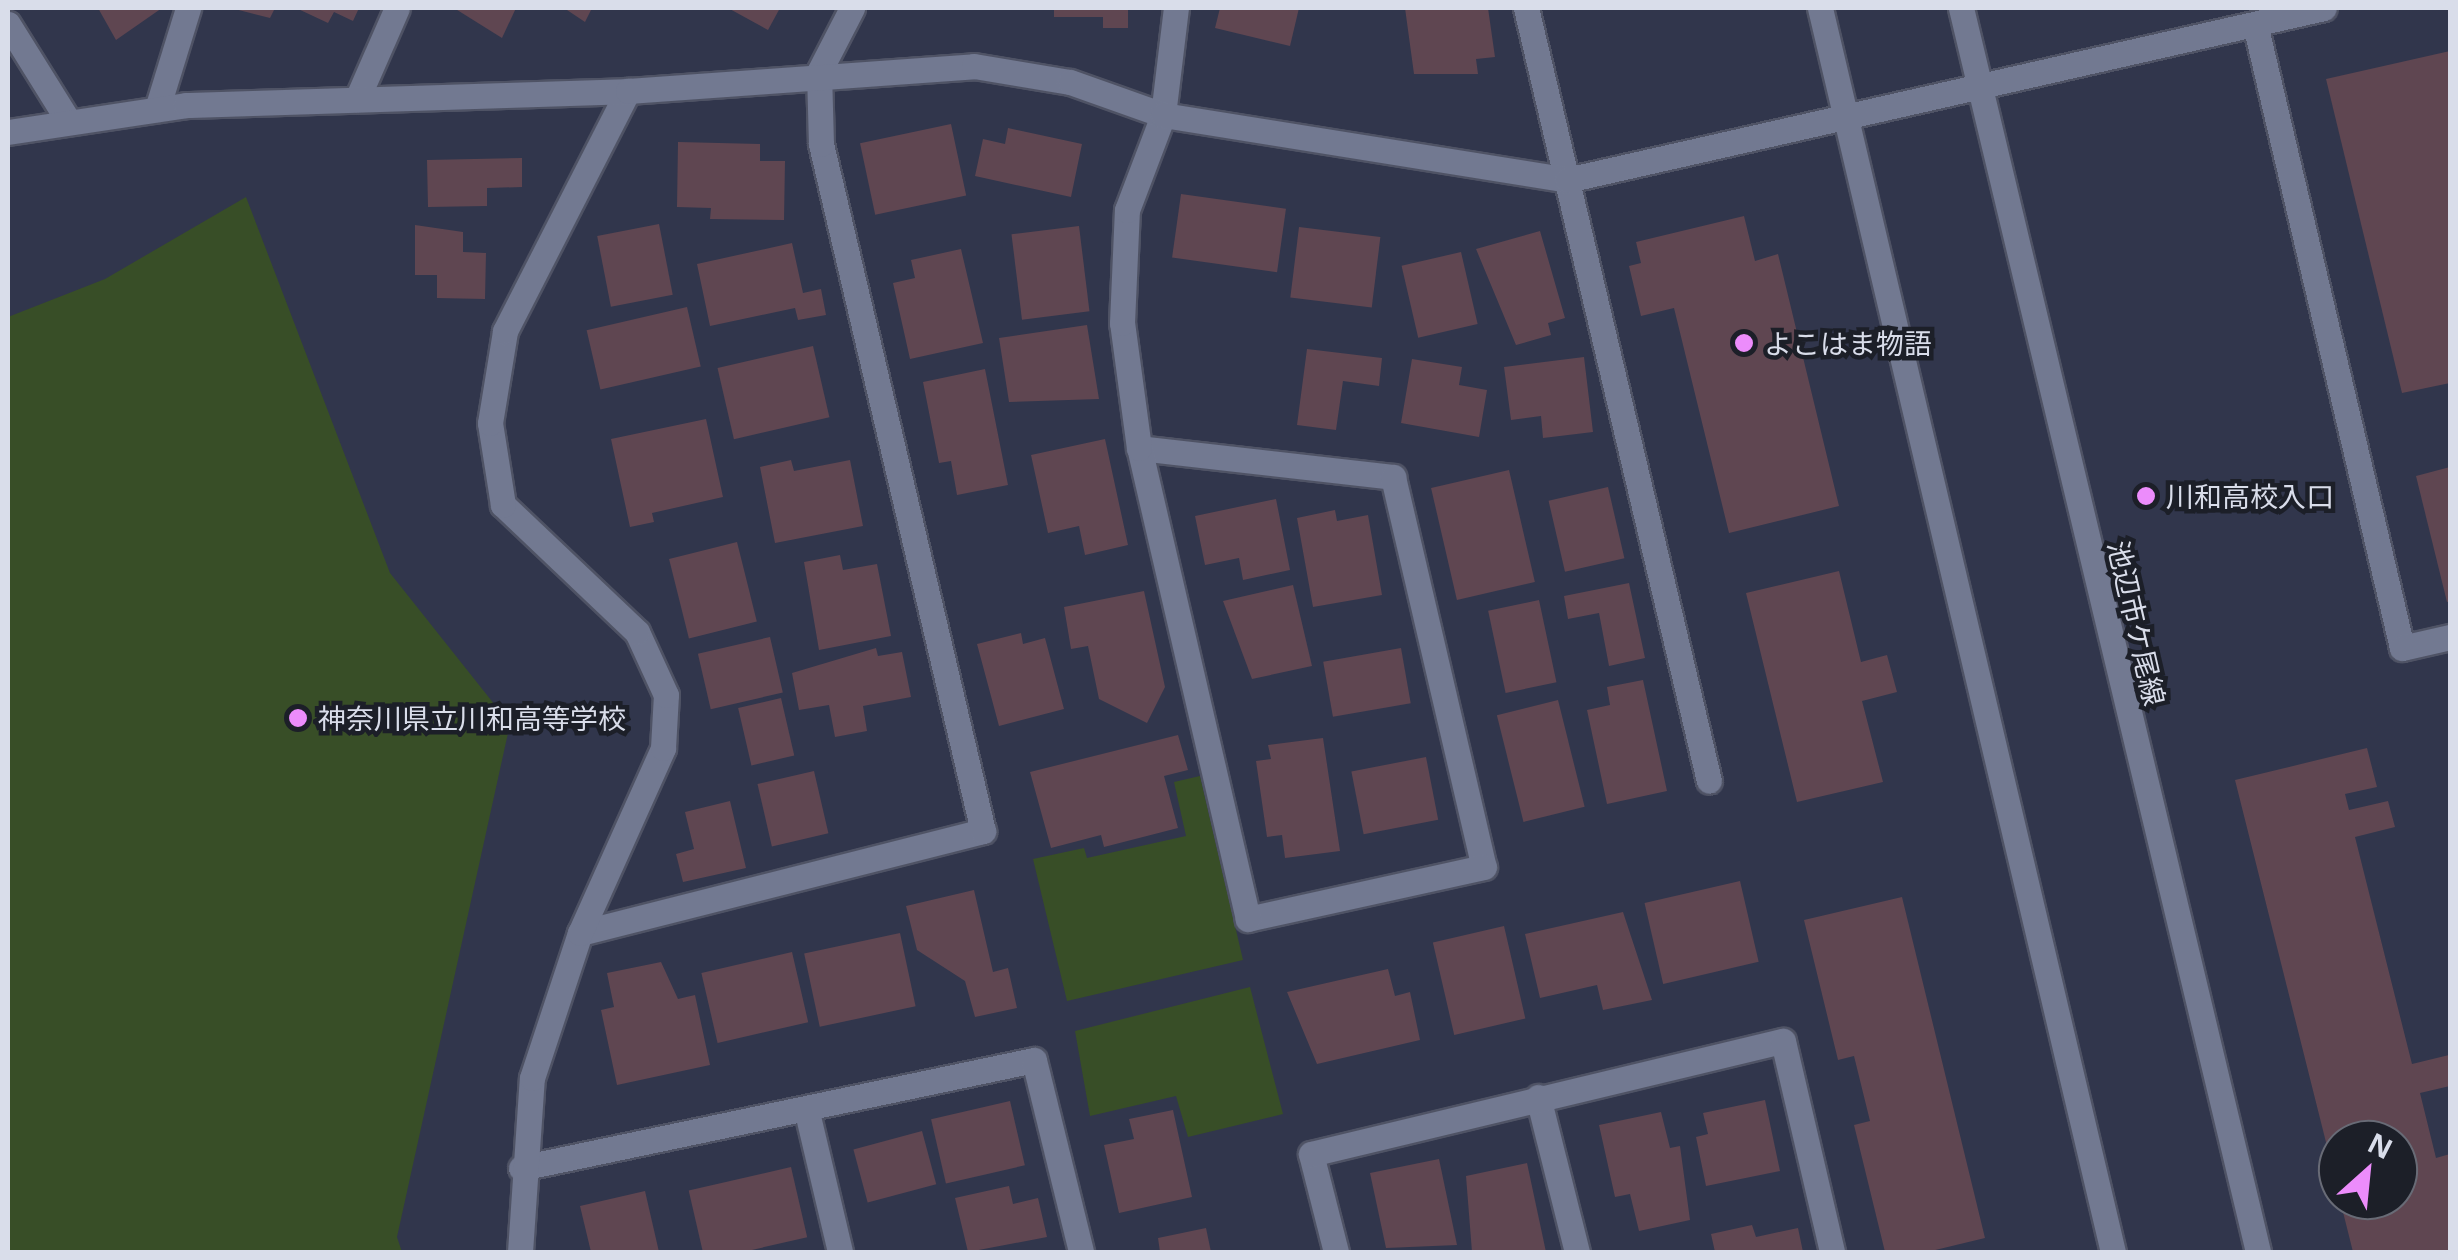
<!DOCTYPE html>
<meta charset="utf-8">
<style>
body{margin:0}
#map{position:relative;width:2458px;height:1260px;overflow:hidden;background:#31364c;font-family:"Noto Sans","Noto Sans JP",sans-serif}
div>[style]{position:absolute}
.green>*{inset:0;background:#384e27}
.building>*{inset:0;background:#5f4651;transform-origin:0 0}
.roads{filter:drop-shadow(2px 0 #4f5365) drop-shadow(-2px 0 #4f5365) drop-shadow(0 2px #4f5365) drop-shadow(0 -2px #4f5365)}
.minor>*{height:25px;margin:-12.5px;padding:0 12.5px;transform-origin:12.5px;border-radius:12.5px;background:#727991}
.tertiary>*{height:25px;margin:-12.5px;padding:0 12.5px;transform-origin:12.5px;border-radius:12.5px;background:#727991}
.dots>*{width:28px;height:28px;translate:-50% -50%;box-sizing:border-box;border:5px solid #1c1f28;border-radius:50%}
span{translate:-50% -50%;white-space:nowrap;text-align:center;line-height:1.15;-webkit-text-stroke:9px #1c1f28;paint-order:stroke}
.poi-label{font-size:28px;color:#d9ddea}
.left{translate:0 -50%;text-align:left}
.street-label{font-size:28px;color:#d9ddea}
.frame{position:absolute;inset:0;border:10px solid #d9ddea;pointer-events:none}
.north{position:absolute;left:2318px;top:1120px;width:100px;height:100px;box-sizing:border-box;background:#1c1f28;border:2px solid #686b76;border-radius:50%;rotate:27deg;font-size:28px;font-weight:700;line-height:40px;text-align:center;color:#d9ddea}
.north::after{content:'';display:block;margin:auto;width:35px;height:45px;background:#ec8cfb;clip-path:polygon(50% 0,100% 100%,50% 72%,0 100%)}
</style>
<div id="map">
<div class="green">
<i style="clip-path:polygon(246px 197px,390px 573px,510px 724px,397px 1237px,402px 1252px,8px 1252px,8px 317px,105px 279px)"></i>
<i style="clip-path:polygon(1200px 776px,1243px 960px,1067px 1001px,1033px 859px,1084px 848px,1087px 858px,1186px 836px,1174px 782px)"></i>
<i style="clip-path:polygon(1250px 987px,1283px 1114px,1188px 1137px,1176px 1096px,1090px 1116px,1075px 1031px)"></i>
</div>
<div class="building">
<i style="clip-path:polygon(98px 8px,162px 8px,116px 40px)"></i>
<i style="clip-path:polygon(231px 8px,275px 8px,270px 18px)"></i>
<i style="clip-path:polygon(296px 8px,359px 8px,353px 21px,334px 12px,328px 23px)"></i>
<i style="clip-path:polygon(454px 8px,516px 8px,502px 38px)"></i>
<i style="clip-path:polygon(564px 8px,592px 8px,585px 22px)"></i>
<i style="clip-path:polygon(728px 8px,780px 8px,768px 30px)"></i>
<i style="clip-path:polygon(1054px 8px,1128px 8px,1128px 28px,1103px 28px,1103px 17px,1054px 17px)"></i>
<i style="clip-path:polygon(1220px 8px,1299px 8px,1290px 46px,1215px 28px)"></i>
<i style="clip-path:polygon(1405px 8px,1488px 8px,1495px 57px,1476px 59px,1478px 74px,1414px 74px)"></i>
<i style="clip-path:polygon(2450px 51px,2450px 383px,2402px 393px,2326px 79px)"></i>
<i style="left:951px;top:124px;width:73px;height:93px;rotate:78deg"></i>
<i style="clip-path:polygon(1008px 128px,1082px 144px,1071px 197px,975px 176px,983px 139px,1005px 144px)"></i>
<i style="clip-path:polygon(678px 142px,760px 144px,760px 161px,785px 161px,784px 220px,710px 219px,711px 208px,677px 207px)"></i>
<i style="clip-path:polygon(522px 158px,522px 187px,487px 188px,487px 206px,428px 207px,427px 160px)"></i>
<i style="left:1181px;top:194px;width:106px;height:64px;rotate:8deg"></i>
<i style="clip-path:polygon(1744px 216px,1755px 261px,1778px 254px,1839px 506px,1729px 533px,1674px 308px,1641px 316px,1629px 266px,1641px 263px,1636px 242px)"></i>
<i style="left:659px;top:224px;width:72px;height:63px;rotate:79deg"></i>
<i style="clip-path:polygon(415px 225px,463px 232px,463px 252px,486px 253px,485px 299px,437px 298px,437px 275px,415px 275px)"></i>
<i style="left:1079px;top:226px;width:86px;height:68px;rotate:83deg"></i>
<i style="left:1299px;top:227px;width:82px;height:71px;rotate:7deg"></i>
<i style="clip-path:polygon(1540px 231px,1565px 318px,1548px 323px,1551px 335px,1516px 345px,1476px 249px)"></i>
<i style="clip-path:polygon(792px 243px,803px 293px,821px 289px,826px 315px,798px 320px,795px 308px,710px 326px,697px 264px)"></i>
<i style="clip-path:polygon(961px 249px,983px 343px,910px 359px,893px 283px,915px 278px,911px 260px)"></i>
<i style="left:1461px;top:252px;width:74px;height:61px;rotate:77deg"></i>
<i style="left:687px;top:307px;width:61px;height:103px;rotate:77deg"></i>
<i style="clip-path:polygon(1087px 325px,1099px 399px,1009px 402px,999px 338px)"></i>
<i style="left:813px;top:346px;width:73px;height:98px;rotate:77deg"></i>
<i style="clip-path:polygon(1307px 349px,1382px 358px,1379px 386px,1343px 381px,1336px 430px,1297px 425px)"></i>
<i style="clip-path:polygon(1584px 357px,1593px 432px,1543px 438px,1541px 416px,1511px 420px,1504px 367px)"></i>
<i style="clip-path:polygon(1412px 359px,1462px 367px,1459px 385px,1487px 390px,1479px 437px,1401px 423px)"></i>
<i style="clip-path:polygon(985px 369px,1008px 485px,957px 495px,951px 461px,939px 463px,923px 382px)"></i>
<i style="clip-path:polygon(706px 419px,723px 497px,652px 513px,654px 522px,630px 527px,611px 439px)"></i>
<i style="clip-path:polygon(1105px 439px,1128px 545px,1085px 555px,1079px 526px,1048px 533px,1031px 455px)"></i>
<i style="clip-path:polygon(791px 460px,794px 471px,850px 460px,863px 526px,775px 543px,760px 467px)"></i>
<i style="clip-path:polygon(2450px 467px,2450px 601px,2447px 602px,2416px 476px)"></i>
<i style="left:1509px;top:470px;width:115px;height:80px;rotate:77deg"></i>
<i style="left:1608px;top:487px;width:73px;height:61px;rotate:77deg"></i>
<i style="clip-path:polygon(1276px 499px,1290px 570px,1243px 580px,1239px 558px,1205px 565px,1195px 516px)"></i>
<i style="clip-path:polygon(1335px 510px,1337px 521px,1368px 515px,1382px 595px,1313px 607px,1297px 518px)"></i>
<i style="left:737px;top:542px;width:82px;height:70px;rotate:76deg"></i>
<i style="clip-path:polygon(840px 555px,843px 570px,877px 564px,891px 636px,819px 650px,804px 562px)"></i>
<i style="clip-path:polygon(1839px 571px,1861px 662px,1887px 655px,1897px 692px,1862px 701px,1883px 782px,1797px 802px,1746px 593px)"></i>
<i style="clip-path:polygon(1629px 583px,1645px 658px,1609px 666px,1599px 613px,1568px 619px,1564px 596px)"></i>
<i style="clip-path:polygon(1293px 585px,1312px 666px,1252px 679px,1223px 601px)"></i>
<i style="clip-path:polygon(1144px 591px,1165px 687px,1147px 723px,1099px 699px,1088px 646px,1071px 649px,1064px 607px)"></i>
<i style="left:1539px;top:600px;width:84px;height:52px;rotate:78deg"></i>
<i style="clip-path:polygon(1021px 633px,1023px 644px,1045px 638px,1064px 709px,999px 726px,977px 644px)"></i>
<i style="left:770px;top:637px;width:57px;height:74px;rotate:77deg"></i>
<i style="clip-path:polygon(876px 648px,878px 656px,902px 652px,911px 697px,863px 706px,867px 731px,835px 737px,829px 705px,799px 710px,792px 673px)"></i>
<i style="left:1401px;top:648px;width:56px;height:79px;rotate:80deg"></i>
<i style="clip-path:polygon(1643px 680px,1667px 791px,1607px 804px,1587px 710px,1610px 705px,1607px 687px)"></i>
<i style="left:781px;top:698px;width:59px;height:44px;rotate:77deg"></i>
<i style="left:1558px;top:700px;width:110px;height:63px;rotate:76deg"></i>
<i style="clip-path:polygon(1178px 735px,1188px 770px,1164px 776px,1178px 828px,1104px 847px,1101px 835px,1051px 848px,1030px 772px)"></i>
<i style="clip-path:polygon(1323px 738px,1340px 851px,1285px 858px,1282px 835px,1267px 837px,1256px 761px,1271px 759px,1268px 745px)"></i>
<i style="clip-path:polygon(2367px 748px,2377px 787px,2345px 794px,2349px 810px,2388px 801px,2395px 827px,2355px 837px,2412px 1064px,2449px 1055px,2450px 1063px,2450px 1086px,2420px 1093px,2436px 1158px,2450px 1154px,2450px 1252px,2353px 1252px,2340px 1200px,2398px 1200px,2398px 1140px,2338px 1140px,2337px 1186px,2235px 780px)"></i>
<i style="left:1426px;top:757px;width:64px;height:76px;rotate:79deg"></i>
<i style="left:814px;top:771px;width:64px;height:58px;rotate:77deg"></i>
<i style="clip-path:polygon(730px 801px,746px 868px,683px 882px,676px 854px,694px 849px,685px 812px)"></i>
<i style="left:1740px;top:881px;width:83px;height:98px;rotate:77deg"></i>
<i style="clip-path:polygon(974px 890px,993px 972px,1008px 968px,1017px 1008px,975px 1017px,965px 981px,917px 950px,906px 906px)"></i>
<i style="clip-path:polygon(1902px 897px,1985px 1238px,1927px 1252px,1885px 1252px,1854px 1125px,1870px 1121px,1854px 1056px,1838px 1060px,1804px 920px)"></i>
<i style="clip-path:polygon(1623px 912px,1652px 1000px,1603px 1010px,1597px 985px,1540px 998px,1525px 934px)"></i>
<i style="left:1504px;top:926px;width:95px;height:73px;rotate:77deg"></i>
<i style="left:900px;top:933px;width:75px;height:98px;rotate:78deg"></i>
<i style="left:792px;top:952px;width:72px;height:93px;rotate:77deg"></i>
<i style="clip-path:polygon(661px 962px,678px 999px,695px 995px,710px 1065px,617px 1085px,601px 1010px,614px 1007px,607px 973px)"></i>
<i style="clip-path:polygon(1388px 969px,1395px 996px,1410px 992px,1420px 1040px,1317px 1064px,1287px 992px)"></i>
<i style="clip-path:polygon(1765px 1100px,1780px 1171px,1706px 1186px,1696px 1137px,1708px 1134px,1703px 1113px)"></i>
<i style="left:1010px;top:1101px;width:66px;height:81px;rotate:77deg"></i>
<i style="clip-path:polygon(1173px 1110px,1192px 1197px,1119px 1213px,1104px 1145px,1134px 1139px,1129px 1119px)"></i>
<i style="clip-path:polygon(1661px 1112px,1670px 1148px,1680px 1146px,1690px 1220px,1639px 1231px,1630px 1194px,1615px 1197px,1599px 1125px)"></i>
<i style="left:922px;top:1131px;width:55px;height:71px;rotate:75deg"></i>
<i style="clip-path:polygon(1439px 1159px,1457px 1245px,1386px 1248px,1370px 1173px)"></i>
<i style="clip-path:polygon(1527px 1163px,1546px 1252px,1472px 1252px,1466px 1176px)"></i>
<i style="left:791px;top:1167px;width:72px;height:105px;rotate:77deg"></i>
<i style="clip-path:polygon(1009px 1186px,1013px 1204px,1038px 1198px,1047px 1237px,968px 1252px,955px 1198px)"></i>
<i style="clip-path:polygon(645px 1191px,659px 1252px,591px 1252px,580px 1206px)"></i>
<i style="clip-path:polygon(1752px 1225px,1756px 1237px,1798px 1228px,1803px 1252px,1715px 1252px,1711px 1234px)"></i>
<i style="clip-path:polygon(1206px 1228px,1211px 1252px,1160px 1252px,1158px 1238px)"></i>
</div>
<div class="roads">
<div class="minor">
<i style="left:1526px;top:8px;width:794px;rotate:76.68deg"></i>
<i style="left:2255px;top:24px;width:641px;rotate:76.74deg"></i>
<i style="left:2402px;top:648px;width:49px;rotate:-12.9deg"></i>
<i style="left:357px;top:99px;width:99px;rotate:-66.3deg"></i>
<i style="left:157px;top:109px;width:106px;rotate:-72.9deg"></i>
<i style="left:1139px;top:448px;width:256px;rotate:6.5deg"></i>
<i style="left:1393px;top:477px;width:400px;rotate:76.9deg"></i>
<i style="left:1484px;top:867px;width:242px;rotate:167.6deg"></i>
<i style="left:1248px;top:919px;width:483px;rotate:-103deg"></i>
<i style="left:1139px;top:448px;width:126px;rotate:-97.7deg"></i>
<i style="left:1122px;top:323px;width:113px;rotate:-87.5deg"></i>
<i style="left:1127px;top:210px;width:102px;rotate:-69.2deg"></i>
<i style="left:1163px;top:115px;width:108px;rotate:-83.1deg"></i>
<i style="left:580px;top:933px;width:416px;rotate:-14.2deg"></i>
<i style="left:983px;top:831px;width:706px;rotate:-103.27deg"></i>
<i style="left:821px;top:144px;width:72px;rotate:-91.6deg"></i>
<i style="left:819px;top:72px;width:72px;rotate:-62.7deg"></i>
<i style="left:1538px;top:1097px;width:160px;rotate:75.9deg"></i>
<i style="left:807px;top:1112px;width:144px;rotate:76.7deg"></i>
<i style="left:521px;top:1168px;width:524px;rotate:-11.89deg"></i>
<i style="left:1034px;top:1060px;width:198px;rotate:76.2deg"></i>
<i style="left:520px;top:1252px;width:174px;rotate:-86.1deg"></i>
<i style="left:532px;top:1078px;width:153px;rotate:-71.7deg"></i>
<i style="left:580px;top:933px;width:203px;rotate:-65.8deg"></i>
<i style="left:663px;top:748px;width:53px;rotate:-86.8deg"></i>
<i style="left:666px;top:695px;width:69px;rotate:-114.7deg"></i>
<i style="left:637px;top:632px;width:185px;rotate:-136.5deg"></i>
<i style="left:503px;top:505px;width:83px;rotate:-99deg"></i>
<i style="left:490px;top:423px;width:93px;rotate:-80.7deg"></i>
<i style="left:505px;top:331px;width:270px;rotate:-62.9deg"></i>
<i style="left:1336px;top:1252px;width:101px;rotate:-104.3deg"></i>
<i style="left:1311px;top:1154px;width:485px;rotate:-13.5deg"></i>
<i style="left:1783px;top:1041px;width:217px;rotate:76.9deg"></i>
</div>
<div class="tertiary">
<i style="left:1820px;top:8px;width:1278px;rotate:76.75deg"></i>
<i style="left:1961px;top:8px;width:1279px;rotate:76.57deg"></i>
<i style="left:8px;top:24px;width:110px;rotate:58.1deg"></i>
<i style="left:8px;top:132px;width:180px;rotate:-8.6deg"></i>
<i style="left:186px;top:105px;width:442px;rotate:-1.8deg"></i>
<i style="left:628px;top:91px;width:347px;rotate:-4.1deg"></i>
<i style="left:974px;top:66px;width:97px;rotate:9.5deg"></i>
<i style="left:1070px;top:82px;width:99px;rotate:19.5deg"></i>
<i style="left:1163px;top:115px;width:409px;rotate:9.1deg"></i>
<i style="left:1567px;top:180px;width:776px;rotate:-12.8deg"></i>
</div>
</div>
<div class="dots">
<i style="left:1744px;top:343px;background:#ec8cfb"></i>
<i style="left:2146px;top:496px;background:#ec8cfb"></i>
<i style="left:298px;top:718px;background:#ec8cfb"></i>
</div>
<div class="poi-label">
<span class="left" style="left:1764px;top:343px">よこはま物語</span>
<span class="left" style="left:2166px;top:496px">川和高校入口</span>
<span class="left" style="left:318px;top:718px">神奈川県立川和高等学校</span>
</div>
<div class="street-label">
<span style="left:2137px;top:623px;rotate:77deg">池辺市ケ尾線</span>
</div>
<div class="frame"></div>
<div class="north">N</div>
</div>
